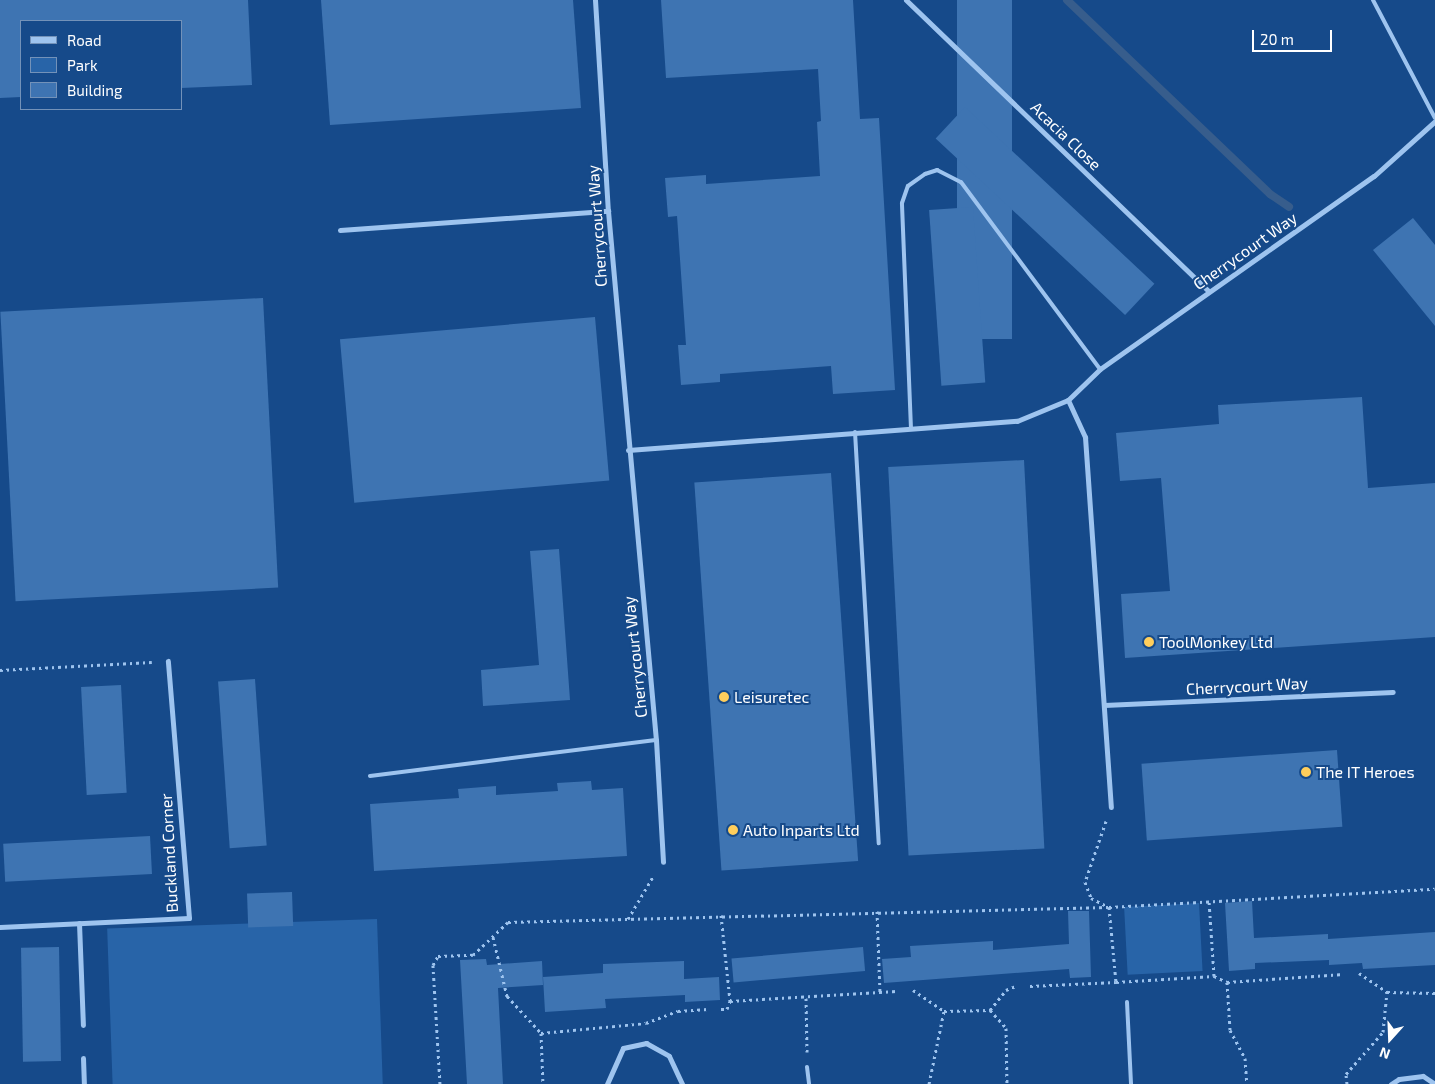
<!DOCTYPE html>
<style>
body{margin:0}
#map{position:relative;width:1435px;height:1084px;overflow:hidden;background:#164a8a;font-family:"Exo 2",sans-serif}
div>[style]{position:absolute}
.green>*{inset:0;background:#2864a8;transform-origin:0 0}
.stream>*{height:8px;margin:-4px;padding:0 4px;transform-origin:4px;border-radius:4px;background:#375d8c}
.building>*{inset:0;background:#3e74b2;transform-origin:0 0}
.path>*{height:3px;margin-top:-1.5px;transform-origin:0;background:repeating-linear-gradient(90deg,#9ec4ef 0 2.5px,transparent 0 6.5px)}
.service>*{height:4px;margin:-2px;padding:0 2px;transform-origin:2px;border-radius:2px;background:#9ec4ef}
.minor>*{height:5px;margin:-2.5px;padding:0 2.5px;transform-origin:2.5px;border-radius:2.5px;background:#9ec4ef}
.dots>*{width:14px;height:14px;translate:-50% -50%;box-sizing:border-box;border:2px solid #164a8a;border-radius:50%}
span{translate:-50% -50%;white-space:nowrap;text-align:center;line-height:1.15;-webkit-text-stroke:4px #164a8a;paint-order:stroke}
.street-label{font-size:16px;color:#fff}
.poi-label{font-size:16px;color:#fff}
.left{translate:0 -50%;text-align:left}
.legend{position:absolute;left:20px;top:20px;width:162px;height:90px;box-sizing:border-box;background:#164a8a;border:1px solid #7392b9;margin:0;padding:6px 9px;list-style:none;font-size:15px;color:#fff}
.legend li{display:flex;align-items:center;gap:10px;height:25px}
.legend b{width:25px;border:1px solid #7392b9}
.north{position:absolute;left:1365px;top:1014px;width:50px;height:50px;-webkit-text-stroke:4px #164a8a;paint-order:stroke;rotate:200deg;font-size:14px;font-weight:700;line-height:20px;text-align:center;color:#fff}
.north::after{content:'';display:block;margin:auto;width:18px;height:22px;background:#fff;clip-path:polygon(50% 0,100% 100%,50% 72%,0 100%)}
.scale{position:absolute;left:1252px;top:30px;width:80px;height:22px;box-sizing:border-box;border:2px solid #fff;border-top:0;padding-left:6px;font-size:15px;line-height:18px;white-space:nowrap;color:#fff;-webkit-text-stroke:4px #164a8a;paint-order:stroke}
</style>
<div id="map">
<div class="green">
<i style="left:1199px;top:903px;width:68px;height:75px;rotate:87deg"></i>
<i style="left:377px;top:919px;width:165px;height:270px;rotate:88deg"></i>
</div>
<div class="stream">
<i style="left:1067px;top:0;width:281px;rotate:43.7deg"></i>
<i style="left:1270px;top:194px;width:23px;rotate:34deg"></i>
</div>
<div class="building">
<i style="clip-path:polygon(0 0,248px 0,252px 85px,181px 88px,181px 21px,21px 21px,21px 97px,0 98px)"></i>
<i style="clip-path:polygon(321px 0,573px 0,581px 108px,330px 125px)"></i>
<i style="clip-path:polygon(661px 0,853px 0,860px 119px,879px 118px,895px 390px,833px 394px,831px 366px,720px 374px,720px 382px,681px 385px,678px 345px,686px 345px,677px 216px,668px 217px,665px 178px,706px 175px,706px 184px,820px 176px,817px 122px,821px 121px,818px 69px,666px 78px)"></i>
<i style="left:957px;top:0;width:55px;height:339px"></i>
<i style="left:965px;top:107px;width:259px;height:43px;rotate:43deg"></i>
<i style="left:973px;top:207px;width:176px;height:44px;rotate:86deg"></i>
<i style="clip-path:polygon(1413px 218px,1435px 245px,1435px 326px,1373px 250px)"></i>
<i style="left:263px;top:298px;width:290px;height:263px;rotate:87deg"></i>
<i style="left:595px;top:317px;width:164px;height:256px;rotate:85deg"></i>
<i style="clip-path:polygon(1362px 397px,1368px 488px,1435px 483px,1435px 637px,1125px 658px,1121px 594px,1170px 591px,1161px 478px,1120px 481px,1116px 433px,1219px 424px,1218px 405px)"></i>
<i style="left:1024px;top:460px;width:389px;height:136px;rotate:87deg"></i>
<i style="left:831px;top:473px;width:389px;height:137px;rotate:86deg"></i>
<i style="clip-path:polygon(559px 549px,570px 700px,483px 706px,481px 670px,539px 665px,530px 551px)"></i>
<i style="left:255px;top:679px;width:167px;height:37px;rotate:86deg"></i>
<i style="left:121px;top:685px;width:108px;height:40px;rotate:87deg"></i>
<i style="left:1337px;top:750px;width:77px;height:196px;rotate:86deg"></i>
<i style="clip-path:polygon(591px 781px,592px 790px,623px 788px,627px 856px,374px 871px,370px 804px,459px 798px,458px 789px,496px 786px,496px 795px,558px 791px,557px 783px)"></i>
<i style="left:150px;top:836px;width:38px;height:147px;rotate:87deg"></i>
<i style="left:292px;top:892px;width:34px;height:45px;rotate:88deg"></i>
<i style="clip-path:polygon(1252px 901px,1254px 938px,1328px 934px,1328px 939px,1435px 932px,1435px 965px,1363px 969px,1362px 963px,1329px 965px,1329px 960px,1255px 963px,1255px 969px,1229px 971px,1225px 903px)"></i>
<i style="clip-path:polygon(1068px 911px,1089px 911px,1091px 977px,1070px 978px,1069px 969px,884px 983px,882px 959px,911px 957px,910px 946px,993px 941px,993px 950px,1069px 944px)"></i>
<i style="left:59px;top:947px;width:114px;height:38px;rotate:89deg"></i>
<i style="left:863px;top:947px;width:24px;height:132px;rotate:85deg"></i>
<i style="clip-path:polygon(486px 959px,487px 965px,542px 961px,543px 985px,498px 988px,503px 1084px,467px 1084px,460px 960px)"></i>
<i style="clip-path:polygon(684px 961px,684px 979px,719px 977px,720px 1000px,685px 1002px,685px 995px,605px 999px,606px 1008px,545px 1012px,543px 977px,603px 973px,603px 964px)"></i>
</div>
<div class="path">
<i style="left:0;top:670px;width:152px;rotate:-3deg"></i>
<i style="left:1106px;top:821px;width:65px;rotate:109deg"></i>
<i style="left:1085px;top:882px;width:17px;rotate:69deg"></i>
<i style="left:1091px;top:898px;width:20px;rotate:27deg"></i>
<i style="left:1109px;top:907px;width:75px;rotate:84.7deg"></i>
<i style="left:1116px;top:982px;width:98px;rotate:-3.5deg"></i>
<i style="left:1214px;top:976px;width:76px;rotate:-93.8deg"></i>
<i style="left:877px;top:911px;width:82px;rotate:87.9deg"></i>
<i style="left:721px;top:915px;width:86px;rotate:84deg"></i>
<i style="left:628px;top:919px;width:51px;rotate:-59.4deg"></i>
<i style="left:493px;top:937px;width:61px;rotate:76.7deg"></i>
<i style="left:507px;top:996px;width:50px;rotate:47.4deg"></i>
<i style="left:541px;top:1033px;width:51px;rotate:87.8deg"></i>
<i style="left:1359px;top:973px;width:34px;rotate:34deg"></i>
<i style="left:1387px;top:992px;width:48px;rotate:1.2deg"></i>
<i style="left:1214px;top:976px;width:14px;rotate:25deg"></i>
<i style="left:1227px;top:982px;width:117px;rotate:-3.9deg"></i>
<i style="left:1227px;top:982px;width:48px;rotate:86.4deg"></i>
<i style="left:1230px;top:1030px;width:32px;rotate:62deg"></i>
<i style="left:1245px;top:1058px;width:26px;rotate:86deg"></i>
<i style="left:1030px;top:986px;width:86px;rotate:-2.7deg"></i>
<i style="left:913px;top:990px;width:37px;rotate:34deg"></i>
<i style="left:944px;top:1011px;width:46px;rotate:-1.2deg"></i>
<i style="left:990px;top:1010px;width:26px;rotate:-51deg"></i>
<i style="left:1006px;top:990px;width:11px;rotate:-22deg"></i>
<i style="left:806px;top:998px;width:54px;rotate:88.9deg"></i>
<i style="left:721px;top:1009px;width:6px"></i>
<i style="left:727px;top:1009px;width:9px;rotate:-69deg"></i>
<i style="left:730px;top:1001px;width:167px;rotate:-3.4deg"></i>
<i style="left:990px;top:1010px;width:24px;rotate:48deg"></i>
<i style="left:1006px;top:1028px;width:56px;rotate:89deg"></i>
<i style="left:541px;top:1033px;width:105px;rotate:-5.4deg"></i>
<i style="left:646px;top:1023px;width:34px;rotate:-21deg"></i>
<i style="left:678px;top:1011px;width:30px;rotate:-4deg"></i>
<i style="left:440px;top:1084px;width:119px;rotate:-93.4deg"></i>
<i style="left:433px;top:965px;width:10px;rotate:-61deg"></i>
<i style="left:438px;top:956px;width:35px;rotate:-2deg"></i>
<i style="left:473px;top:955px;width:48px;rotate:-43.3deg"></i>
<i style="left:508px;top:922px;width:601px;rotate:-1.43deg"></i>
<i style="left:1109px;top:907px;width:326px;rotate:-3.2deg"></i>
<i style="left:929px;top:1084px;width:75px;rotate:-78.4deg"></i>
<i style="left:1347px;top:1084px;width:10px;rotate:-96deg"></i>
<i style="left:1346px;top:1074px;width:56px;rotate:-48.6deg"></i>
<i style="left:1383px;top:1032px;width:40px;rotate:-84.3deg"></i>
</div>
<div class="service">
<i style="left:1373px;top:0;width:133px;rotate:62.3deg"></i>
<i style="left:911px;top:429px;width:226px;rotate:-92.3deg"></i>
<i style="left:902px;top:203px;width:18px;rotate:-71deg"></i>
<i style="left:908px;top:186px;width:21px;rotate:-35deg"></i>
<i style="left:925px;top:174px;width:13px;rotate:-18deg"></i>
<i style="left:937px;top:170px;width:27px;rotate:27deg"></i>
<i style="left:961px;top:182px;width:233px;rotate:53.4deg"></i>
<i style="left:855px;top:432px;width:412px;rotate:86.7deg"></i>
<i style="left:370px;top:776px;width:288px;rotate:-7.2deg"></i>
<i style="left:1127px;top:1002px;width:82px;rotate:87.2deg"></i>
<i style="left:807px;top:1067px;width:17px;rotate:83deg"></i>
</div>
<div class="minor">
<i style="left:595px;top:0;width:211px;rotate:86.5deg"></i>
<i style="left:608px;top:211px;width:531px;rotate:84.82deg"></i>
<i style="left:656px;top:740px;width:122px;rotate:86.7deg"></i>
<i style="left:906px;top:0;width:419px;rotate:43.9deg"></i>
<i style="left:340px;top:230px;width:269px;rotate:-4.1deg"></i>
<i style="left:1068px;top:400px;width:41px;rotate:65.3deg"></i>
<i style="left:1085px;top:437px;width:371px;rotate:86deg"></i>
<i style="left:628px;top:450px;width:390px;rotate:-4.3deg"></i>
<i style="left:1017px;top:421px;width:55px;rotate:-22.4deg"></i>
<i style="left:1068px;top:400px;width:45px;rotate:-44.1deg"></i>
<i style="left:1100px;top:369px;width:335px;rotate:-35.2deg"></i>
<i style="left:1374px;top:176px;width:82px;rotate:-42deg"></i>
<i style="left:1104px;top:705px;width:289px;rotate:-2.6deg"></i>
<i style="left:79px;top:923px;width:102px;rotate:87.8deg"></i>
<i style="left:0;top:927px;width:189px;rotate:-2.7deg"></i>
<i style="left:189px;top:918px;width:258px;rotate:-94.7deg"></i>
<i style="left:83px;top:1058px;width:26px;rotate:88deg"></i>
<i style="left:607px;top:1084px;width:39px;rotate:-66deg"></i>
<i style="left:623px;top:1048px;width:24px;rotate:-12deg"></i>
<i style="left:646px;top:1043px;width:26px;rotate:29deg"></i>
<i style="left:669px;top:1056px;width:31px;rotate:65deg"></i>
<i style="left:1391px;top:1084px;width:9px;rotate:-32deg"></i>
<i style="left:1399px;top:1079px;width:24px;rotate:-7deg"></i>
<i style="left:1423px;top:1076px;width:14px;rotate:34deg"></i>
</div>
<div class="dots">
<i style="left:1149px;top:642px;background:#ffce5c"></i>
<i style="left:724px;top:697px;background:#ffce5c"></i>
<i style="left:1306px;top:772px;background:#ffce5c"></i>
<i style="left:733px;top:830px;background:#ffce5c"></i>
</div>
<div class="street-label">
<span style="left:1066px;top:136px;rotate:44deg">Acacia Close</span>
<span style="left:597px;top:226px;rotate:-94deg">Cherrycourt Way</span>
<span style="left:1245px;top:251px;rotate:-35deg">Cherrycourt Way</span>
<span style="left:635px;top:657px;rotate:-96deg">Cherrycourt Way</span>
<span style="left:1247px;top:686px;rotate:-3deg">Cherrycourt Way</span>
<span style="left:169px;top:853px;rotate:-93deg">Buckland Corner</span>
</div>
<div class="poi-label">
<span class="left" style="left:1159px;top:642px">ToolMonkey Ltd</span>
<span class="left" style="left:734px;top:697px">Leisuretec</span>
<span class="left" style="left:1316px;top:772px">The IT Heroes</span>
<span class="left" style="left:743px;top:830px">Auto Inparts Ltd</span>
</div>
<ul class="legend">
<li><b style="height:6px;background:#9ec4ef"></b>Road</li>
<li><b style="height:14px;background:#2864a8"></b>Park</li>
<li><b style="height:14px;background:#3e74b2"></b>Building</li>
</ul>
<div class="north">N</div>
<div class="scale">20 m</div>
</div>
